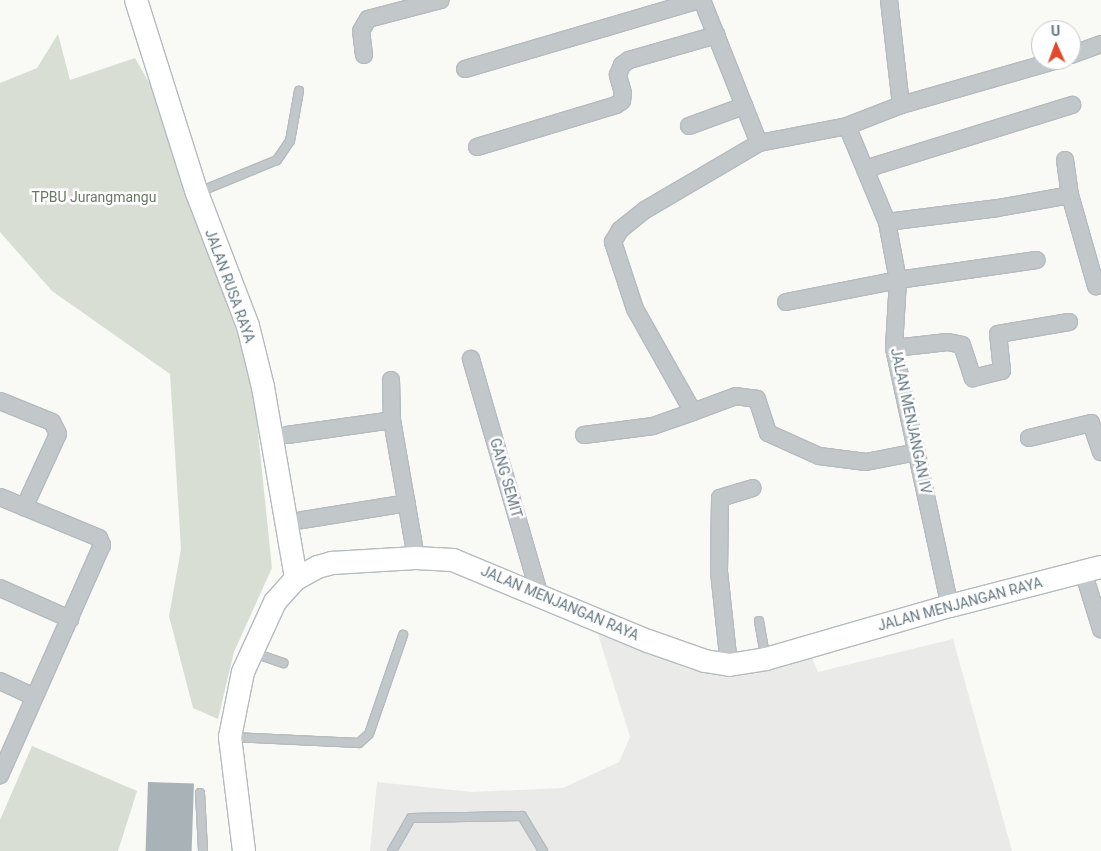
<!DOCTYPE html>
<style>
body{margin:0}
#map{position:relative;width:1101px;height:851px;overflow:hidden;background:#f9f9f6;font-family:Roboto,sans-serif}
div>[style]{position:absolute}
.built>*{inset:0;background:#eaeae9}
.green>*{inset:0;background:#d9ded5}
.building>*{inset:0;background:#a9b3b7;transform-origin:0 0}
.roads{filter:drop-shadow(1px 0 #b5bbbf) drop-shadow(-1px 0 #b5bbbf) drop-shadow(0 1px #b5bbbf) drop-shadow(0 -1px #b5bbbf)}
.lane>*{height:8px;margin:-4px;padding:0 4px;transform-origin:4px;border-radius:4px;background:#c2c7ca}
.street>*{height:16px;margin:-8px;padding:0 8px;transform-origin:8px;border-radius:8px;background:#c2c7ca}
.secondary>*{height:22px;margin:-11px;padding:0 11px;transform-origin:11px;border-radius:11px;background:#fff}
span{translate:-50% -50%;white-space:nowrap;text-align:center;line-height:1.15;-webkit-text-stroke:5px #fff;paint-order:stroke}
.park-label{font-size:14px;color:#687963}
.street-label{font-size:14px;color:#647781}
.north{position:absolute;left:1031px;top:20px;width:50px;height:50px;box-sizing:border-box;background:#fff;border:1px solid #c1c9cd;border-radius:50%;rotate:358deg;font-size:14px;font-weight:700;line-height:20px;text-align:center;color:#647781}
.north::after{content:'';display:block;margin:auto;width:18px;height:22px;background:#e3472c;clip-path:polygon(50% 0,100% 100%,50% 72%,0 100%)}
</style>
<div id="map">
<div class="built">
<i style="clip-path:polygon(598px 634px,702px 672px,755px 671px,810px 652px,818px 672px,953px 639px,1012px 851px,370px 851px,377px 782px,472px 792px,563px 788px,619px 762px,630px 737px)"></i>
</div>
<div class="green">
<i style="clip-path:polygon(58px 34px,70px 80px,135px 58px,159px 100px,227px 285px,253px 384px,272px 568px,234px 652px,218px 719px,193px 708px,169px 616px,181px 549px,170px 374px,52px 291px,0 232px,0 83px,37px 68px)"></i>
<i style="clip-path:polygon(32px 746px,137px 791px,118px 851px,0 851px,0 820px)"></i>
</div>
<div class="building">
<i style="left:148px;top:782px;width:46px;height:69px;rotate:2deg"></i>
</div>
<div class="roads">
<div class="lane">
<i style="left:199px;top:192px;width:84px;rotate:-22.3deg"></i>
<i style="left:277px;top:160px;width:23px;rotate:-56deg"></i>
<i style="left:290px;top:141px;width:51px;rotate:-79.8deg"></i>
<i style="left:759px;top:621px;width:36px;rotate:80deg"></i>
<i style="left:254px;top:653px;width:31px;rotate:19deg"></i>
<i style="left:232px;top:737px;width:127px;rotate:2.7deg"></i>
<i style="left:359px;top:743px;width:13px;rotate:-42deg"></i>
<i style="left:369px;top:734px;width:105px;rotate:-71deg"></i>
<i style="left:200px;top:793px;width:58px;rotate:87deg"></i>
<i style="left:392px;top:851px;width:38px;rotate:-60deg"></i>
<i style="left:411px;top:818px;width:111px;rotate:-1deg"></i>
<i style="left:522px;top:816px;width:41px;rotate:59deg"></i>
</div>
<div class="street">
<i style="left:702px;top:0;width:154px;rotate:68.3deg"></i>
<i style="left:889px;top:0;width:106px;rotate:83.5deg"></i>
<i style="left:364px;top:55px;width:24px;rotate:-97deg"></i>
<i style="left:361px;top:31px;width:14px;rotate:-60deg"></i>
<i style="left:368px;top:19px;width:75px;rotate:-14.6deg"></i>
<i style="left:1071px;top:55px;width:32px;rotate:-20deg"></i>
<i style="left:465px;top:69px;width:244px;rotate:-16.4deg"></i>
<i style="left:689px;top:126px;width:59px;rotate:-20deg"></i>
<i style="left:847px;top:126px;width:104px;rotate:67.4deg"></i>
<i style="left:887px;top:222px;width:59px;rotate:79.3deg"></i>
<i style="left:898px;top:280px;width:68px;rotate:93.4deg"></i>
<i style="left:894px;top:348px;width:264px;rotate:77.8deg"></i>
<i style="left:477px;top:147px;width:145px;rotate:-16.8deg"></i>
<i style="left:616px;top:105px;width:7px;rotate:-34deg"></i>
<i style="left:622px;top:101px;width:8px;rotate:-83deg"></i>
<i style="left:623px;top:93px;width:19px;rotate:-106deg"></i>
<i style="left:618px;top:75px;width:11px;rotate:-68deg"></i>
<i style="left:622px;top:65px;width:9px;rotate:-36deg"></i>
<i style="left:629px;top:60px;width:91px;rotate:-16deg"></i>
<i style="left:1065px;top:160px;width:35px;rotate:82deg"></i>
<i style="left:1070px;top:195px;width:95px;rotate:74.1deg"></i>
<i style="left:865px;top:169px;width:217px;rotate:-17.2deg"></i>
<i style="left:887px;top:222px;width:112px;rotate:-7.2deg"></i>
<i style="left:998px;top:208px;width:73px;rotate:-10.2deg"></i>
<i style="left:786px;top:302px;width:114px;rotate:-11.1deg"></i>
<i style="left:898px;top:280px;width:140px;rotate:-8.2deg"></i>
<i style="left:894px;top:348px;width:54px;rotate:-6.3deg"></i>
<i style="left:948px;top:342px;width:14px;rotate:12deg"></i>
<i style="left:962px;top:345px;width:35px;rotate:72deg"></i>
<i style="left:973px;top:378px;width:30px;rotate:-14deg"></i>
<i style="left:1002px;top:371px;width:37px;rotate:-96deg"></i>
<i style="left:998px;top:334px;width:72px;rotate:-9.6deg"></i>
<i style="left:471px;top:359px;width:247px;rotate:73.8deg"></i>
<i style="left:391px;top:380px;width:40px;rotate:88.6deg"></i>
<i style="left:392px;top:420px;width:140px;rotate:80.1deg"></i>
<i style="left:0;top:401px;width:56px;rotate:22deg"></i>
<i style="left:52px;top:422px;width:13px;rotate:63deg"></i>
<i style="left:58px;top:434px;width:81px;rotate:114.7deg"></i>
<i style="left:287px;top:435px;width:106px;rotate:-8.1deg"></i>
<i style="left:584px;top:435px;width:70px;rotate:-7.4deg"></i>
<i style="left:653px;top:426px;width:42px;rotate:-19.3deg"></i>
<i style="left:1029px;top:438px;width:64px;rotate:-13.6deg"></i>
<i style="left:1091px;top:423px;width:31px;rotate:71deg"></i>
<i style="left:917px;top:452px;width:52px;rotate:168.9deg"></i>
<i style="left:866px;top:462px;width:47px;rotate:-172.7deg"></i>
<i style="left:819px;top:456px;width:56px;rotate:-155.7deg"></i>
<i style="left:768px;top:433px;width:36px;rotate:-108deg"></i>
<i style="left:757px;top:399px;width:21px;rotate:-172deg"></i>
<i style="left:736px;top:396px;width:46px;rotate:159.6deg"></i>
<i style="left:693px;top:412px;width:118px;rotate:-119.4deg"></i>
<i style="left:635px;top:309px;width:71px;rotate:-108.2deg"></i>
<i style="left:613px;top:242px;width:14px;rotate:-60deg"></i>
<i style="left:620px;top:230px;width:32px;rotate:-39deg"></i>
<i style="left:645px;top:210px;width:132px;rotate:-30.4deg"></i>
<i style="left:759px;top:143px;width:90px;rotate:-10.9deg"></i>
<i style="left:847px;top:126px;width:58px;rotate:-21.3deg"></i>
<i style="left:901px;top:105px;width:163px;rotate:-16deg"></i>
<i style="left:0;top:497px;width:107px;rotate:22.5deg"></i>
<i style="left:99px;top:538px;width:8px;rotate:67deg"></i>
<i style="left:102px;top:545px;width:252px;rotate:113.9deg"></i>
<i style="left:302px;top:520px;width:106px;rotate:-9.2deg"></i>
<i style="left:1083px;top:571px;width:61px;rotate:72.8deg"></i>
<i style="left:0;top:588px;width:77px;rotate:23.9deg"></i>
<i style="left:729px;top:665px;width:94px;rotate:-96.1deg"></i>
<i style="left:719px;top:572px;width:74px;rotate:-89.2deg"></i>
<i style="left:720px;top:498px;width:34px;rotate:-17deg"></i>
<i style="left:0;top:681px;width:38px;rotate:25deg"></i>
</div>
<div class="secondary">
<i style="left:136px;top:0;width:202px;rotate:72.5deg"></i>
<i style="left:197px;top:193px;width:142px;rotate:69deg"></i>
<i style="left:248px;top:326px;width:63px;rotate:76.2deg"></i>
<i style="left:263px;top:387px;width:195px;rotate:80.2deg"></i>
<i style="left:244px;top:851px;width:115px;rotate:-97deg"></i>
<i style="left:230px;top:737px;width:66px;rotate:-78.7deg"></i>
<i style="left:243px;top:672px;width:77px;rotate:-65.4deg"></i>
<i style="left:275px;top:602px;width:31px;rotate:-48deg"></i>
<i style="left:296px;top:579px;width:25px;rotate:-29deg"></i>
<i style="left:318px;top:567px;width:15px;rotate:-16deg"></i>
<i style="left:332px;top:563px;width:84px;rotate:-3.4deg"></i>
<i style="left:416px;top:558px;width:37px;rotate:3deg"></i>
<i style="left:453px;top:560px;width:211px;rotate:22.6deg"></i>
<i style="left:648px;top:641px;width:60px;rotate:19.3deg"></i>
<i style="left:705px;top:661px;width:24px;rotate:9deg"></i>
<i style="left:729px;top:665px;width:37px;rotate:-9deg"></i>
<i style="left:766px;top:659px;width:191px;rotate:-16.1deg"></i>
<i style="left:950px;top:606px;width:156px;rotate:-14.5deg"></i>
</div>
</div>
<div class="park-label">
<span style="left:94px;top:197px">TPBU Jurangmangu</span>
</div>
<div class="street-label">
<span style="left:230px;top:286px;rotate:70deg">JALAN RUSA RAYA</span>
<span style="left:911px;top:421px;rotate:78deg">JALAN MENJANGAN IV</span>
<span style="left:506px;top:478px;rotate:74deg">GANG SEMIT</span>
<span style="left:560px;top:603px;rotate:23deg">JALAN MENJANGAN RAYA</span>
<span style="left:960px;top:604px;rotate:-15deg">JALAN MENJANGAN RAYA</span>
</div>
<div class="north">U</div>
</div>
